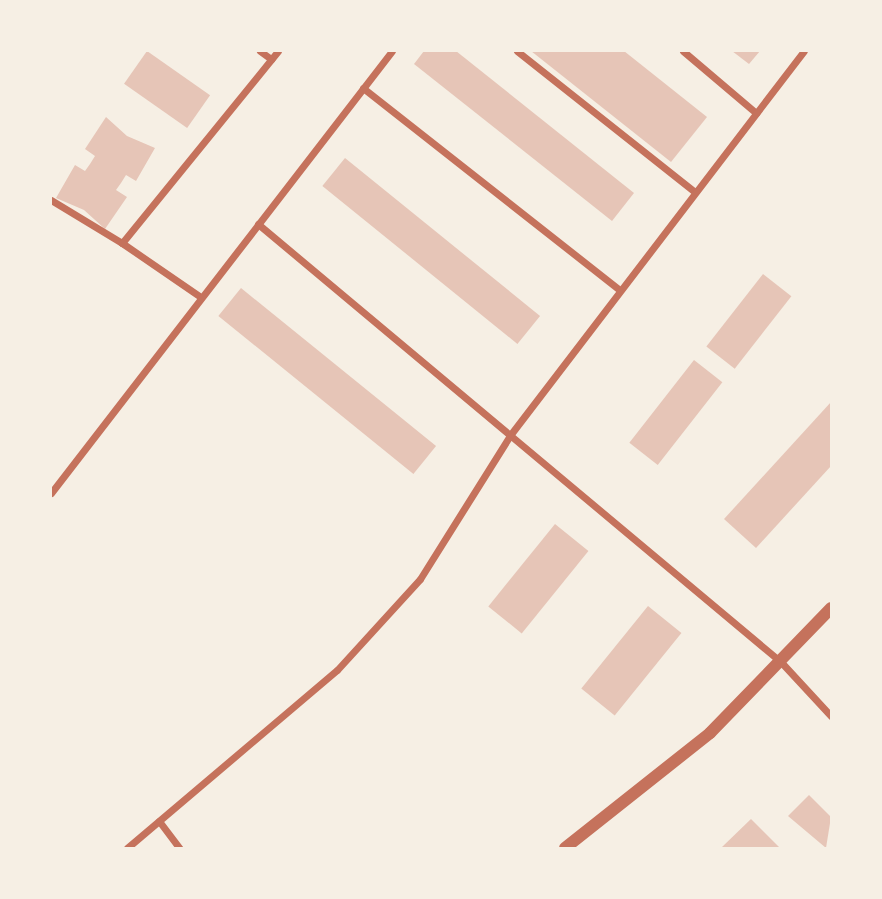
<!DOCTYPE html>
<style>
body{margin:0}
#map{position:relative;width:882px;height:899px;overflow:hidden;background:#f6efe4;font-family:"Titillium Web",sans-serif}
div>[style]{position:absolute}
.building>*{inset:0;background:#e6c5b7;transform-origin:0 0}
.minor>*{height:7px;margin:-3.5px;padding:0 3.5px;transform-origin:3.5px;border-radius:3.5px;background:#c5725c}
.tertiary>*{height:12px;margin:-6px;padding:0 6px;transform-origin:6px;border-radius:6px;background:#c5725c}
span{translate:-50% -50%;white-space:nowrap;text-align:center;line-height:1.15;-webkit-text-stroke:7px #f6efe4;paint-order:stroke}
.frame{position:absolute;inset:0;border:52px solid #f6efe4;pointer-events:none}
</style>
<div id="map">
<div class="building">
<i style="left:147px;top:51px;width:77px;height:40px;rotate:35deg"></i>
<i style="clip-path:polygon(424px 51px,456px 51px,634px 193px,612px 221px,414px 64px)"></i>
<i style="clip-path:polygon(531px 51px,624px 51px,707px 117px,671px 162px)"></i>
<i style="clip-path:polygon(732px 51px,760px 51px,749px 64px)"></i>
<i style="clip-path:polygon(106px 117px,127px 136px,155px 148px,136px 181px,126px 175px,121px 183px,116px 190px,127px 197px,105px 229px,84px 210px,56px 198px,75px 165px,85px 171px,90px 164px,95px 156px,85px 149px)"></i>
<i style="left:345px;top:158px;width:251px;height:36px;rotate:39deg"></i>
<i style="left:763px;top:274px;width:36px;height:92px;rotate:38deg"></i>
<i style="left:241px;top:288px;width:251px;height:36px;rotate:39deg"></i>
<i style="left:694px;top:360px;width:36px;height:105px;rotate:38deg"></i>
<i style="clip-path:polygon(831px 402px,831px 466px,756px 548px,724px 519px)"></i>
<i style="left:555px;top:524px;width:43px;height:106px;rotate:39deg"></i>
<i style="left:648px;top:606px;width:43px;height:106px;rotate:39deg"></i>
<i style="clip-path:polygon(809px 795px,831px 817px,826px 848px,788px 816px)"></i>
<i style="clip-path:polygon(751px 819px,780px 848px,722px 847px)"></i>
</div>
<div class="minor">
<i style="left:260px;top:51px;width:14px;rotate:36deg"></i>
<i style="left:517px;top:51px;width:227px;rotate:38.4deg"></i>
<i style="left:683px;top:51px;width:96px;rotate:40.3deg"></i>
<i style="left:363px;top:88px;width:327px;rotate:38.2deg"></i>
<i style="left:51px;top:200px;width:83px;rotate:31.2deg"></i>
<i style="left:122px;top:243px;width:247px;rotate:-50.9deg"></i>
<i style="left:258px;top:224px;width:682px;rotate:39.95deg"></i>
<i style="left:781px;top:662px;width:74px;rotate:47.2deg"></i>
<i style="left:122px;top:243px;width:93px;rotate:34.5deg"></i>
<i style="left:51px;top:493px;width:558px;rotate:-52.35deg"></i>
<i style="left:159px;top:821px;width:34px;rotate:53deg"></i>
<i style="left:127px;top:848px;width:275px;rotate:-40.3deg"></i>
<i style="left:337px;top:670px;width:123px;rotate:-47.6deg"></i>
<i style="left:420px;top:579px;width:171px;rotate:-57.9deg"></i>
<i style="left:511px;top:434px;width:482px;rotate:-52.6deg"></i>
</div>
<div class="tertiary">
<i style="left:565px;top:848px;width:185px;rotate:-38.4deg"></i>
<i style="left:710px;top:733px;width:174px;rotate:-45.9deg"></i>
</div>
<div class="frame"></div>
</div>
